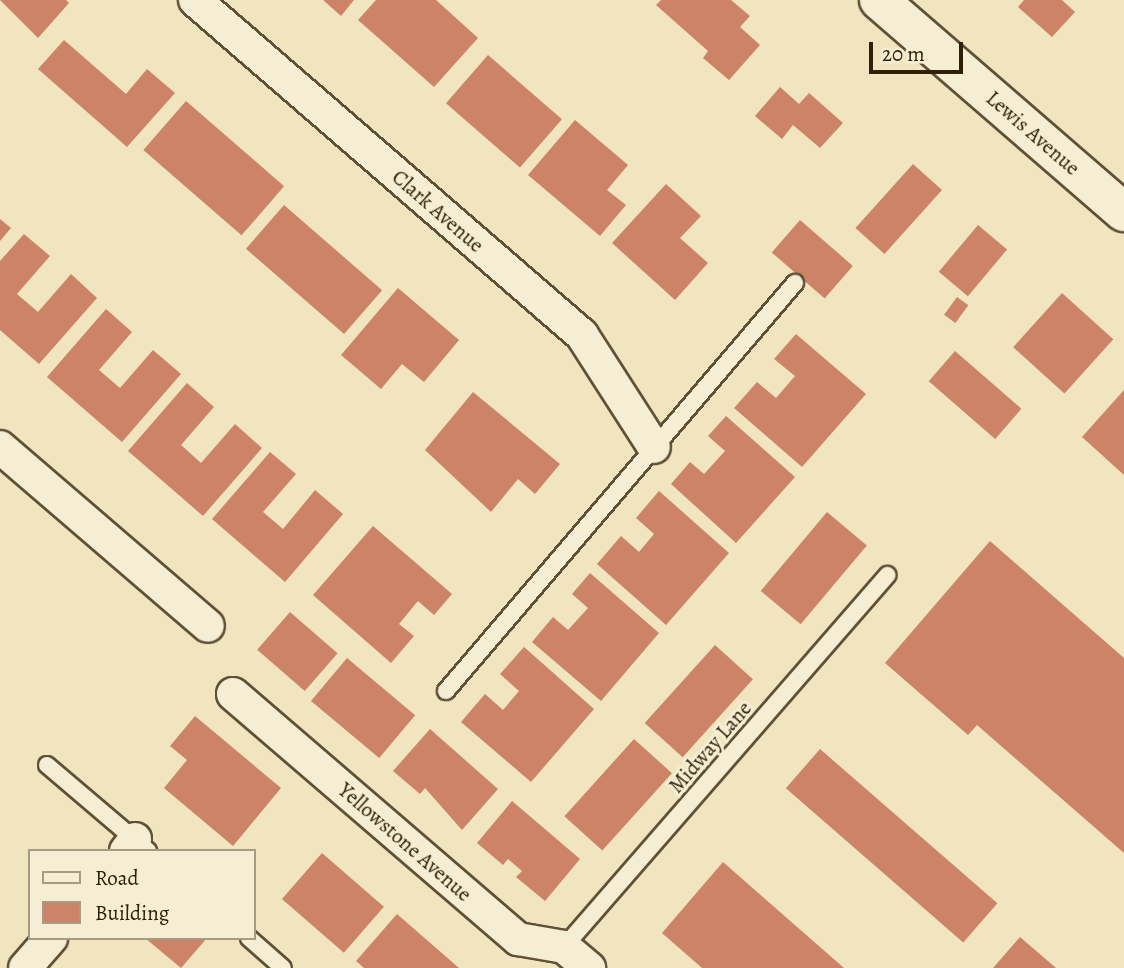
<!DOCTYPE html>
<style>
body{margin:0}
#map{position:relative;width:1124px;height:968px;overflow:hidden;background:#f0e5bf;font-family:Alegreya,serif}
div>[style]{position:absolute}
.building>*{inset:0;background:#cc8368;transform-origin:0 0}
.roads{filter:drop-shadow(2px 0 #605136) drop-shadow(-2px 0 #605136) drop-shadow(0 2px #605136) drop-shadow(0 -2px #605136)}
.service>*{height:16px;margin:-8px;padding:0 8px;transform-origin:8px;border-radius:8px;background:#f5eed5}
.minor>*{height:32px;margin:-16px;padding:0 16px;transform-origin:16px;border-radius:16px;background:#f5eed5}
.tertiary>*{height:38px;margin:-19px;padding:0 19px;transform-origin:19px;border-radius:19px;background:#f5eed5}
span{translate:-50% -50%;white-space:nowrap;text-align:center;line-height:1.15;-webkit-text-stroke:6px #f5eed5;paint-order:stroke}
.street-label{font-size:21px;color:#302009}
.legend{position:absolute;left:28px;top:849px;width:228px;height:91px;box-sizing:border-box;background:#f5eed5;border:2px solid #a69c83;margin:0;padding:9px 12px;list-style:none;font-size:21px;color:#302009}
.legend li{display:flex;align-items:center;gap:14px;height:35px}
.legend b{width:35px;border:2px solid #a69c83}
.scale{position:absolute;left:869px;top:42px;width:94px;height:32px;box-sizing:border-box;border:4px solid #302009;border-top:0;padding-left:9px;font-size:21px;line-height:24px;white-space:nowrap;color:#302009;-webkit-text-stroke:5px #f5eed5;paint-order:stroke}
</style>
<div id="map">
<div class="building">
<i style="clip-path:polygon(0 0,66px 0,69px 3px,38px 38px)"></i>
<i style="clip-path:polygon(323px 0,354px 0,341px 16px)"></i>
<i style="clip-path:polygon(376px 0,436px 0,478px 38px,434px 87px,358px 20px)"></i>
<i style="clip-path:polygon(661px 0,731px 0,750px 16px,740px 27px,760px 45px,729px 80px,703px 58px,708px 51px,656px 5px)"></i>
<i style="clip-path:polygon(1024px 0,1062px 0,1075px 12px,1052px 37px,1018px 7px)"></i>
<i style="clip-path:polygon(64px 40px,126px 94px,147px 69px,175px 93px,127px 147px,38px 69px)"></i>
<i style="left:488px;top:55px;width:98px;height:64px;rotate:41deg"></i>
<i style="clip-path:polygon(780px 87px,799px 104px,809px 93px,843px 123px,820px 148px,793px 125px,782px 139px,755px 116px)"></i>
<i style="left:186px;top:101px;width:130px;height:65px;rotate:41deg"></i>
<i style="clip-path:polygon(575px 120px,628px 165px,607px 190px,626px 205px,600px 236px,528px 175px)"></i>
<i style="left:913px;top:164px;width:39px;height:86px;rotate:42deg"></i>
<i style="clip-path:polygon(666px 184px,701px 216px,680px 238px,708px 263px,675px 300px,612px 243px)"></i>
<i style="left:284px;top:205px;width:130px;height:58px;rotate:41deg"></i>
<i style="clip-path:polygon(0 219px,11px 228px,0 241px)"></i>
<i style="left:800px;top:220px;width:70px;height:43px;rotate:41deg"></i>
<i style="left:978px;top:225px;width:38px;height:61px;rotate:40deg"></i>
<i style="clip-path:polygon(24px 234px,50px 256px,17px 294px,38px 312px,71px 274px,97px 298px,39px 364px,0 330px,0 261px)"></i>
<i style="clip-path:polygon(398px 288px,459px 340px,424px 382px,402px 364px,381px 389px,341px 355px)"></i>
<i style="left:1062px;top:293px;width:69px;height:73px;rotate:42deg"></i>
<i style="left:957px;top:297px;width:14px;height:22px;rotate:36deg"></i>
<i style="clip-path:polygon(106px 309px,132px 332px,99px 370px,120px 388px,153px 350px,181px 374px,122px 442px,47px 377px)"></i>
<i style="clip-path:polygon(796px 334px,866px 394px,802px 467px,734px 408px,757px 382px,776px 398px,795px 376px,774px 359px)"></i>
<i style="left:955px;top:351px;width:88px;height:40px;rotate:41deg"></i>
<i style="clip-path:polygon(187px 383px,214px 407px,181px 445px,201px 463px,235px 424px,262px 448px,203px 516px,128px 451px)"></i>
<i style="clip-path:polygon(1124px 390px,1124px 475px,1082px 437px)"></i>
<i style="clip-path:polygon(473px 392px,560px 464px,535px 494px,518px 479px,491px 512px,425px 450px)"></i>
<i style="clip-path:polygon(726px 416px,795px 477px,736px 543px,671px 484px,690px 462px,704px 474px,725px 451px,708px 436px)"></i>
<i style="clip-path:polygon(270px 452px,296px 474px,263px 512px,283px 529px,315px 490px,343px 514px,285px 582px,212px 519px)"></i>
<i style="clip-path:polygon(659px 491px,729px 553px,666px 625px,597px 564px,621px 536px,639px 552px,654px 534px,636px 518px)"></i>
<i style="left:827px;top:512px;width:52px;height:103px;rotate:40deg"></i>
<i style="clip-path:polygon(373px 526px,452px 594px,434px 615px,418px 601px,399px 624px,414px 636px,391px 663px,313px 595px)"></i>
<i style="clip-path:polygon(990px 541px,1124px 658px,1124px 853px,977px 725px,968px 735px,885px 663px)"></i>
<i style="clip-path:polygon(590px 573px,659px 633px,601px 701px,532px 642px,553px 617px,568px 630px,588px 608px,572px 594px)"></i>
<i style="left:290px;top:612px;width:63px;height:50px;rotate:41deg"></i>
<i style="left:715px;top:645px;width:51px;height:105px;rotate:42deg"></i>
<i style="clip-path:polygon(524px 647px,594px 709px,531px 782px,461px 722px,485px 694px,503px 710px,519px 691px,500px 674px)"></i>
<i style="left:347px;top:658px;width:89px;height:56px;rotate:40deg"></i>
<i style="clip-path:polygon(195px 716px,281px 788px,233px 846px,164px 788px,187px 760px,170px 746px)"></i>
<i style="clip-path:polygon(430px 729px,498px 789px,462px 830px,425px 788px,420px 794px,393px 771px)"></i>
<i style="left:634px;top:739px;width:51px;height:104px;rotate:42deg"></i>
<i style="left:820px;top:749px;width:235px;height:52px;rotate:41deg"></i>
<i style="clip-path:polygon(512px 801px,580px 859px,545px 901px,516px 877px,522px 871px,508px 859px,503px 865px,477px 843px)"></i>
<i style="left:322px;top:853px;width:82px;height:61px;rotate:41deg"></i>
<i style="clip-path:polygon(723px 862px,844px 968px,702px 968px,662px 933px)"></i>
<i style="clip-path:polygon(397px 914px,459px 968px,364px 968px,356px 961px)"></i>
<i style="clip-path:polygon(1020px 937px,1056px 968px,993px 968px)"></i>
<i style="clip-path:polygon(145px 938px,207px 938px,181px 968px)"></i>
</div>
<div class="roads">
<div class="service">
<i style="left:446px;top:691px;width:537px;rotate:-49.46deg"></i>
<i style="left:47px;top:765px;width:133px;rotate:40.4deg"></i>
<i style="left:249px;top:938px;width:45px;rotate:41.4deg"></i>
<i style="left:564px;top:947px;width:493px;rotate:-49deg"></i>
</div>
<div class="minor">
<i style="left:195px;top:0;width:512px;rotate:40.88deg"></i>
<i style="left:582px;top:335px;width:133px;rotate:57.3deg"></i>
<i style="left:0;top:447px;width:274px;rotate:40.7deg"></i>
<i style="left:233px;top:694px;width:376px;rotate:40.7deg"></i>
<i style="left:518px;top:939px;width:47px;rotate:9.9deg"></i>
<i style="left:564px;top:947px;width:33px;rotate:40deg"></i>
<i style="left:126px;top:851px;width:15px;rotate:-53deg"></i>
<i style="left:25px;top:968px;width:40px;rotate:-49deg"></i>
</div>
<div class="tertiary">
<i style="left:879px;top:0;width:324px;rotate:40.9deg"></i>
</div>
</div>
<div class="street-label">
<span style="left:1033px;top:133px;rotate:41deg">Lewis Avenue</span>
<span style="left:438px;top:211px;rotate:41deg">Clark Avenue</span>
<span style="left:710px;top:747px;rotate:-49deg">Midway Lane</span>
<span style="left:405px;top:842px;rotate:41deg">Yellowstone Avenue</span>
</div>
<ul class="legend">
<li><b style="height:9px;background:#f5eed5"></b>Road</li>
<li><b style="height:19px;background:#cc8368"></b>Building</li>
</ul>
<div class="scale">20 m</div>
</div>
